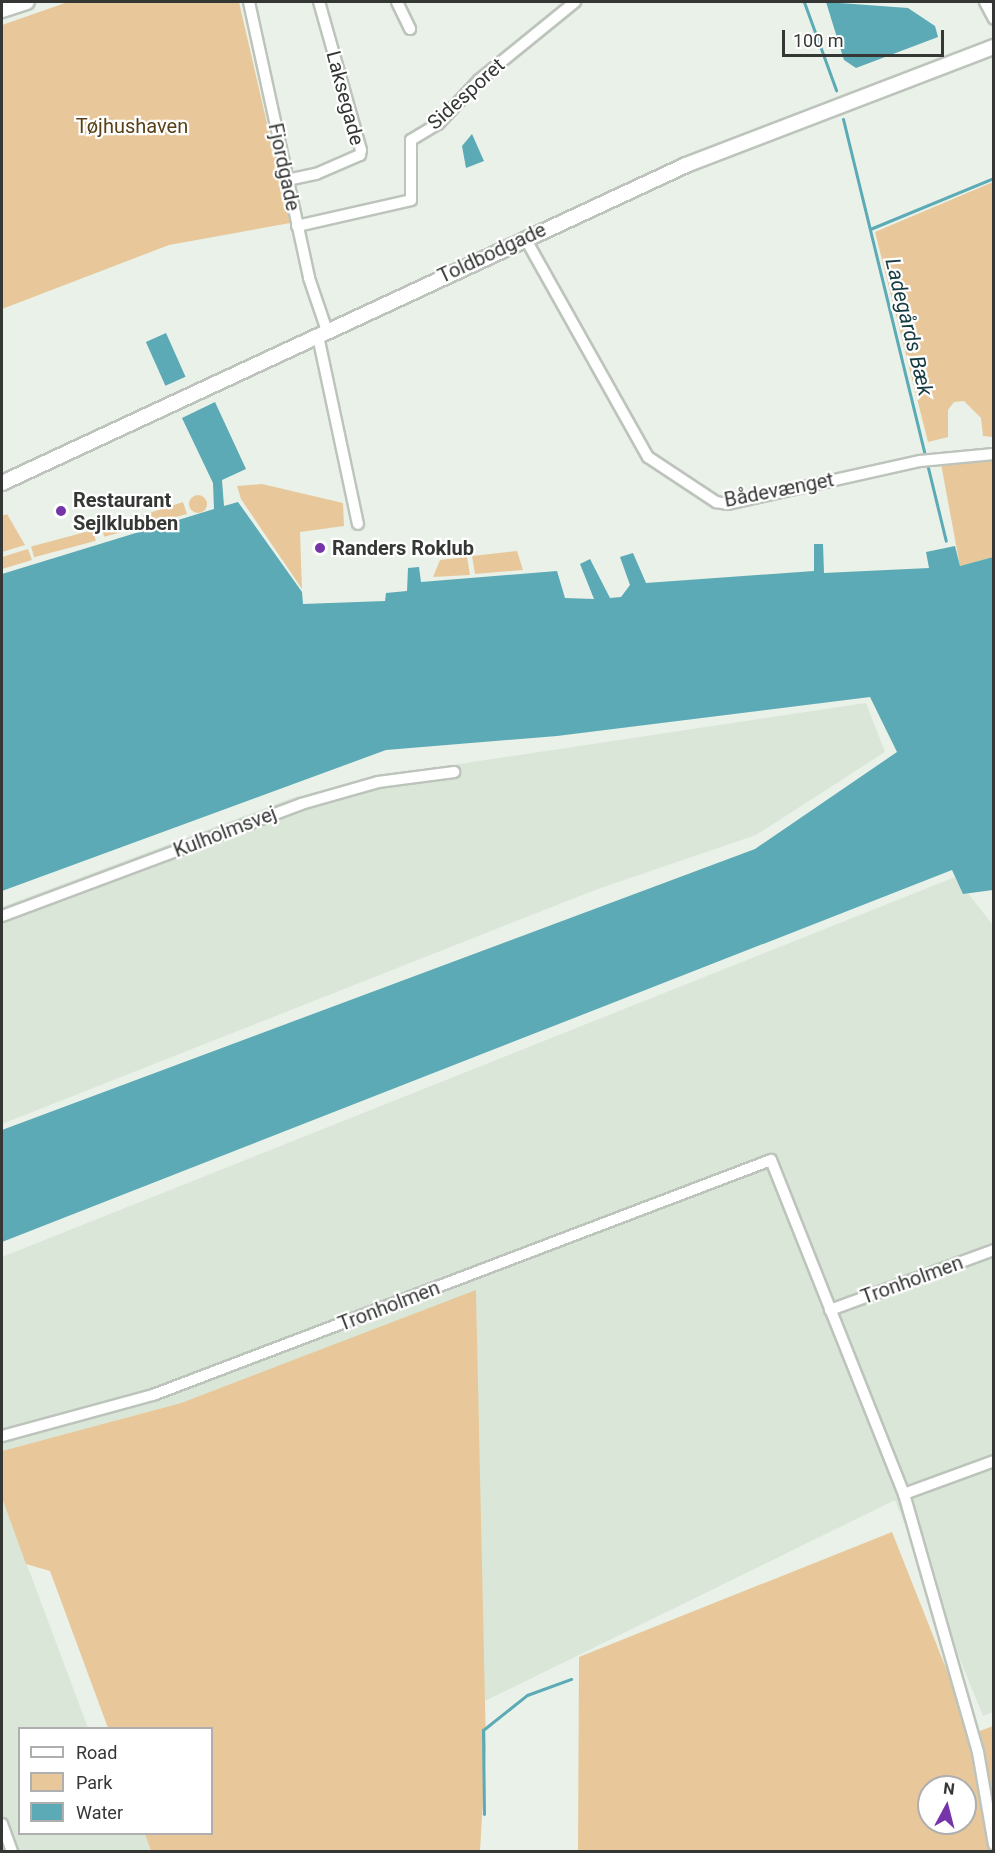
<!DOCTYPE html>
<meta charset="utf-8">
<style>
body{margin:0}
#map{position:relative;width:995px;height:1853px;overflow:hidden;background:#e9f1e8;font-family:Roboto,sans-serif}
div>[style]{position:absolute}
.built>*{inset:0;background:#dae7d8}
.green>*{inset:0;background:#e8c89a;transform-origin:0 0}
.round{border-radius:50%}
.water>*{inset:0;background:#5baab5;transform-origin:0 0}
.stream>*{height:3px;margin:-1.5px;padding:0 1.5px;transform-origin:1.5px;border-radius:1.5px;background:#5baab5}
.roads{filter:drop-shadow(2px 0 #bcc4bb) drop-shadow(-2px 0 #bcc4bb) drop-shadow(0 2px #bcc4bb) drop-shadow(0 -2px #bcc4bb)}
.minor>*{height:10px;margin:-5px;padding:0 5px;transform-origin:5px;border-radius:5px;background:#fff}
.tertiary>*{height:14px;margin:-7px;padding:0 7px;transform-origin:7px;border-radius:7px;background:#fff}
.dots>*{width:16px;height:16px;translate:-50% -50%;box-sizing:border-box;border:3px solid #fff;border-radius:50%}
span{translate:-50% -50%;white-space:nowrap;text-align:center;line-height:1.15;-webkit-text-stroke:4.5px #fff;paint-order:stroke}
.street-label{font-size:20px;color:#343734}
.park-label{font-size:20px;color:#594017}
.poi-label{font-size:20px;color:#343734;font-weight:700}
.left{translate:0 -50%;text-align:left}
.water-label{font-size:21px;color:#153b41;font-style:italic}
.frame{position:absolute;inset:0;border:3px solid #343734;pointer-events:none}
.legend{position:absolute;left:18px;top:1727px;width:195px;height:108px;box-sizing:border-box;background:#fff;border:2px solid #aeafae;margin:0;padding:8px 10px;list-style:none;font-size:18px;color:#343734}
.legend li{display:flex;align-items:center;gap:12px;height:30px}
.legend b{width:30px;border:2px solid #aeafae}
.north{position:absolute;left:917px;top:1775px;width:60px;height:60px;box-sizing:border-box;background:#fff;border:2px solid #aeafae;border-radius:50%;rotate:7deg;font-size:16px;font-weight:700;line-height:24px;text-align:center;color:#343734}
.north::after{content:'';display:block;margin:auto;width:21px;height:27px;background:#7535a9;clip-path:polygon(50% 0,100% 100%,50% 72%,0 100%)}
.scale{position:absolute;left:782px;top:30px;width:162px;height:27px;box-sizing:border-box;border:3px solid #343734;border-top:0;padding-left:8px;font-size:18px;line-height:21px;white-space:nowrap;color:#343734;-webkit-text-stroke:4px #fff;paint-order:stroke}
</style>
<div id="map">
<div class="built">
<i style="clip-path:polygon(866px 703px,885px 752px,756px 835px,595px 890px,2px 1124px,2px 907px,292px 798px,379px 776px)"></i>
<i style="clip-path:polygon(955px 877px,993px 925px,993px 1712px,983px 1716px,895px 1500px,483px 1702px,476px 1291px,181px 1403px,2px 1451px,2px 1257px)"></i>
<i style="clip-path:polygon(2px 1498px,88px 1728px,20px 1728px,20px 1834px,145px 1834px,151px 1851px,2px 1851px)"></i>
</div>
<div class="green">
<i style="clip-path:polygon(68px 2px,239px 2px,290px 223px,169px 245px,2px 309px,2px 25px)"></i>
<i style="clip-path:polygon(993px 182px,993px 437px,983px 436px,981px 418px,964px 401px,954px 402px,948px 410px,948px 437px,928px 442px,875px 232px)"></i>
<i style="clip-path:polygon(993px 458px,993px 557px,960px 566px,941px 464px)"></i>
<i style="clip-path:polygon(262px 484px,343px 503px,344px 526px,300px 532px,302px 589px,241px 499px,237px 486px)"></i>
<i class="round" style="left:189px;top:495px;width:18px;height:18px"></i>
<i style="clip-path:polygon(183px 502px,187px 514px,146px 525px,143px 515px)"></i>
<i style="clip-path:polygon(7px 514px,25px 545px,2px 552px,2px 516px)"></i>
<i style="left:139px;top:516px;width:11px;height:39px;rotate:75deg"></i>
<i style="left:93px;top:530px;width:11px;height:64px;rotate:75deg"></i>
<i style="clip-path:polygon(28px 549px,32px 560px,2px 569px,2px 557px)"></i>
<i style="clip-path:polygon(517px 551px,523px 570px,475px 574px,472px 556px)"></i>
<i style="clip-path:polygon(467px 557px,470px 575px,433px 577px,440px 560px)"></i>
<i style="clip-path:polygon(476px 1290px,486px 1748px,480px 1851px,151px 1851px,145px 1834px,212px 1834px,212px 1728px,108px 1728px,50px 1571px,26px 1564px,2px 1498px,2px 1451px,181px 1403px)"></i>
<i style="clip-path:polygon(evenodd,892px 1532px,972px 1734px,993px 1726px,993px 1851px,578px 1852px,579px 1657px,892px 1532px,929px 1787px,965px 1787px,965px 1823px,929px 1823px,929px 1787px)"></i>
</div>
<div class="water">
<i style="clip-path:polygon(826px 2px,908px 8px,935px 26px,938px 37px,856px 68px,844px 60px)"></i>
<i style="clip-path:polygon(472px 134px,484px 161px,466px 168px,462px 146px)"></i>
<i style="left:166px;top:333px;width:48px;height:22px;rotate:66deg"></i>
<i style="clip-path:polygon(215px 402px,246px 469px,222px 480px,224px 506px,238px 502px,302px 592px,303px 604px,385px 601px,386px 593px,407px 591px,408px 568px,419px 567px,421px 582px,557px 571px,565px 598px,594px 599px,580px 564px,590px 559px,610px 598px,621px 597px,630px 585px,620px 557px,633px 553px,646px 583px,814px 571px,814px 544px,823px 544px,824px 573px,929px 568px,926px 552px,955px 546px,960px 566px,993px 557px,993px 890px,963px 894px,952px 870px,2px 1242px,2px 1130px,755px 849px,897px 752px,870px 697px,557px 736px,386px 750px,2px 891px,2px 574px,214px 509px,213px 483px,182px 418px)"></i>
</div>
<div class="stream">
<i style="left:804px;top:2px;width:94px;rotate:70deg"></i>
<i style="left:843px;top:119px;width:434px;rotate:76.3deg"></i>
<i style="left:870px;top:229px;width:134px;rotate:-22.4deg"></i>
<i style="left:484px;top:1814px;width:84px;rotate:-90.7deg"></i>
<i style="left:483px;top:1730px;width:56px;rotate:-38.5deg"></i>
<i style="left:527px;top:1695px;width:47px;rotate:-20deg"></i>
</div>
<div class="roads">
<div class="minor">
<i style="left:249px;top:2px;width:282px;rotate:77.7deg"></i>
<i style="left:309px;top:278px;width:56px;rotate:71.2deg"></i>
<i style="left:397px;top:2px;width:30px;rotate:64deg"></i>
<i style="left:985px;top:2px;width:19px;rotate:62deg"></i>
<i style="left:287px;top:180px;width:30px;rotate:-12deg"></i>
<i style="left:316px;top:174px;width:48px;rotate:-23.4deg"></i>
<i style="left:360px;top:155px;width:5px;rotate:-79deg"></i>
<i style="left:361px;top:150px;width:154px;rotate:-105.8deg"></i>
<i style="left:297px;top:226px;width:117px;rotate:-12.8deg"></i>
<i style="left:411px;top:200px;width:60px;rotate:-90deg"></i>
<i style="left:411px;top:140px;width:31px;rotate:-31deg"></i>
<i style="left:438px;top:124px;width:60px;rotate:-47deg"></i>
<i style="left:479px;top:80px;width:124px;rotate:-39.1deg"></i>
<i style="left:525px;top:238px;width:251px;rotate:60.7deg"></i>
<i style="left:648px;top:457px;width:82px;rotate:33.5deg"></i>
<i style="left:716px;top:502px;width:11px;rotate:10deg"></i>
<i style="left:727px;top:504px;width:198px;rotate:-12.6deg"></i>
<i style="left:920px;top:461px;width:74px;rotate:-5.4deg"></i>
<i style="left:318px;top:336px;width:192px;rotate:78deg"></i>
<i style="left:2px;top:916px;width:319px;rotate:-20.5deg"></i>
<i style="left:301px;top:804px;width:80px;rotate:-15.9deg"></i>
<i style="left:378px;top:782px;width:77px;rotate:-7.5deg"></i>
<i style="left:830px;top:1310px;width:175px;rotate:-20.1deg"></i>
<i style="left:2px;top:1436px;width:156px;rotate:-15.2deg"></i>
<i style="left:153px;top:1395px;width:661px;rotate:-20.82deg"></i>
<i style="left:771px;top:1160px;width:360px;rotate:68.3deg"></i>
<i style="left:904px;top:1494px;width:268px;rotate:74deg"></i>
<i style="left:978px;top:1752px;width:94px;rotate:80.2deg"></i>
<i style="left:904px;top:1494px;width:96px;rotate:-20.1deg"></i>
<i style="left:2px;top:1824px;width:30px;rotate:70deg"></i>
</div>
<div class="tertiary">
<i style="left:2px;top:10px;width:26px;rotate:-18deg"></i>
<i style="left:2px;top:483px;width:754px;rotate:-24.93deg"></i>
<i style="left:686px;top:165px;width:330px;rotate:-21deg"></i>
</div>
</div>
<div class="dots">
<i style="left:61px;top:511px;background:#7535a9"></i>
<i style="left:320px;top:548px;background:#7535a9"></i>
</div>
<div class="street-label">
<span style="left:466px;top:94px;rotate:-42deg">Sidesporet</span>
<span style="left:345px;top:98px;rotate:75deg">Laksegade</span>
<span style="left:284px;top:167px;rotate:78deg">Fjordgade</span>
<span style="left:492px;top:253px;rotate:-25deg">Toldbodgade</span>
<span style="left:779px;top:490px;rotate:-11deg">Bådevænget</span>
<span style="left:225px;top:832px;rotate:-21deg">Kulholmsvej</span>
<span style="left:912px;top:1280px;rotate:-20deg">Tronholmen</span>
<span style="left:389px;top:1306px;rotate:-21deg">Tronholmen</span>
</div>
<div class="park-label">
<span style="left:132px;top:126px">Tøjhushaven</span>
</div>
<div class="poi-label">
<span class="left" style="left:73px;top:512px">Restaurant<br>Sejlklubben</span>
<span class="left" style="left:332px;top:548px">Randers Roklub</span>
</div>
<div class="water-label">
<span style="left:909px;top:327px;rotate:76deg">Ladegårds Bæk</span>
</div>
<div class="frame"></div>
<ul class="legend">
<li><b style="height:8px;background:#fff"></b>Road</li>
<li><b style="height:16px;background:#e8c89a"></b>Park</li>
<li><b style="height:16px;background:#5baab5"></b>Water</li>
</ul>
<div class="north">N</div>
<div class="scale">100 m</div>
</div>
